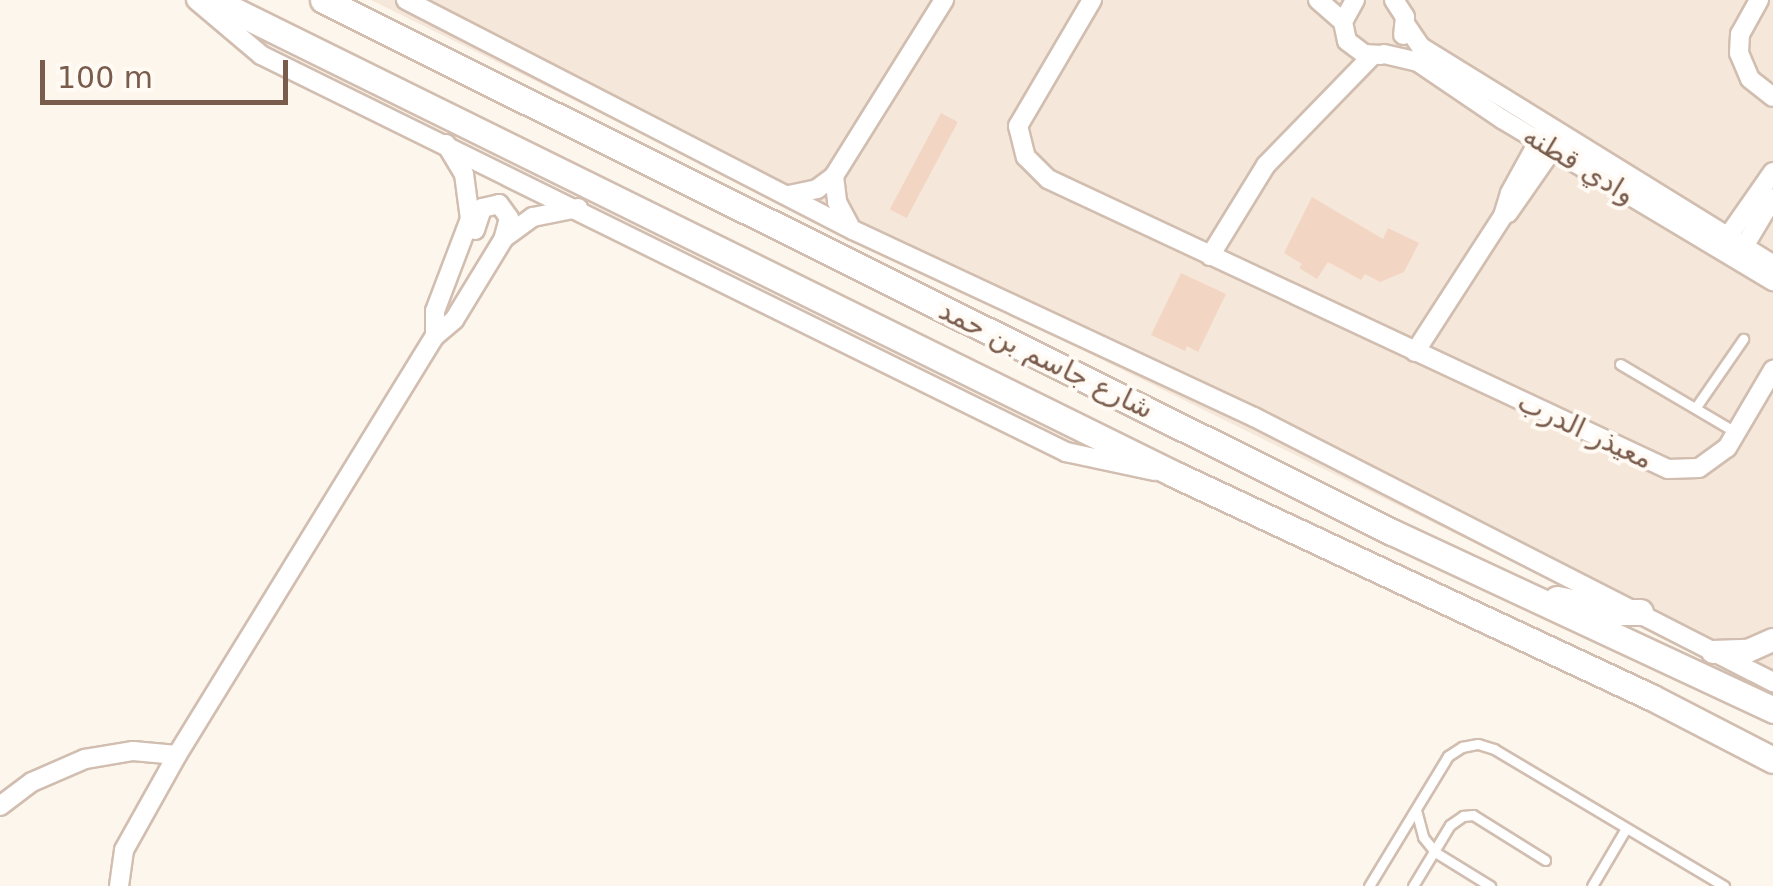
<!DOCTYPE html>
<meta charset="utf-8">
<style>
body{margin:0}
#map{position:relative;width:1773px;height:886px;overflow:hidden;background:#fdf6ec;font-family:"DejaVu Sans","Noto Sans Arabic",sans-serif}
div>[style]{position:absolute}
.residential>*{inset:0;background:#f5e8da}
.building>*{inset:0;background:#f3d5c3;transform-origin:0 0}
.roads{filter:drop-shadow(2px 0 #d1beb0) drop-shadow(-2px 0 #d1beb0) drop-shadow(0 2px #d1beb0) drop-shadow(0 -2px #d1beb0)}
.service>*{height:9px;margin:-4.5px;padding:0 4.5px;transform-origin:4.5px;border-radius:4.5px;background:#fff}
.minor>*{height:18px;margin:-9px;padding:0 9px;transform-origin:9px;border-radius:9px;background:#fff}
.tertiary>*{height:22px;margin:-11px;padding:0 11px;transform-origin:11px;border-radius:11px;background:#fff}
.secondary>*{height:25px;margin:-12.5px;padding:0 12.5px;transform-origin:12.5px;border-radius:12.5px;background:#fff}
span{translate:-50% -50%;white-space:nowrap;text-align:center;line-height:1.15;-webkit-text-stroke:8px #fffaf3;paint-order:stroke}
.street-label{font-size:28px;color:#7a5c4d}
.scale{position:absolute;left:40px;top:60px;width:248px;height:45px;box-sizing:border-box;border:5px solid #7a5c4d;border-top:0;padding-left:12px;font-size:30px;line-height:35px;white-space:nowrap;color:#7a5c4d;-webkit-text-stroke:8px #fffaf3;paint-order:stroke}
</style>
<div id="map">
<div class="residential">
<i style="clip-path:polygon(371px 0,1773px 0,1773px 690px)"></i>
</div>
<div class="building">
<i style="left:941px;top:113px;width:19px;height:109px;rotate:28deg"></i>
<i style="clip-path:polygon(1312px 197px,1383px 239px,1388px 228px,1419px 243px,1404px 272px,1380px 282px,1365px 274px,1361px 280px,1328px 262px,1317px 279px,1299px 268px,1302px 264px,1284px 253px)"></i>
<i style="clip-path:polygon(1181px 273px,1226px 294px,1198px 352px,1187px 346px,1185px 351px,1151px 335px)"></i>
</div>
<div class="roads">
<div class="service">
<i style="left:1620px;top:364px;width:136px;rotate:30.5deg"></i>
<i style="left:1696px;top:407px;width:83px;rotate:-55.3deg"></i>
<i style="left:1416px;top:810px;width:28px;rotate:75deg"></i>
<i style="left:1423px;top:837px;width:19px;rotate:51deg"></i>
<i style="left:1435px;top:852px;width:65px;rotate:31.7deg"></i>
<i style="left:1369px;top:886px;width:152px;rotate:-58.7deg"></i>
<i style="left:1448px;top:756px;width:17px;rotate:-33deg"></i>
<i style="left:1462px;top:747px;width:16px;rotate:-11deg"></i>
<i style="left:1478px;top:744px;width:17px;rotate:17deg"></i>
<i style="left:1494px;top:749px;width:268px;rotate:30.8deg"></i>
<i style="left:1413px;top:886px;width:71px;rotate:-58.8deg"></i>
<i style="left:1450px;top:825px;width:16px;rotate:-35deg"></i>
<i style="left:1463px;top:816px;width:10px;rotate:-6deg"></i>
<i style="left:1473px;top:815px;width:85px;rotate:32deg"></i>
<i style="left:1592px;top:886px;width:65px;rotate:-59.5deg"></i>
</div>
<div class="minor">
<i style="left:196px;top:0;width:85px;rotate:40.2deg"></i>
<i style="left:261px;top:55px;width:898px;rotate:26.25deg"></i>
<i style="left:1066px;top:452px;width:91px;rotate:12.1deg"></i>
<i style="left:406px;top:0;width:503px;rotate:27.23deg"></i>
<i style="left:853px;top:230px;width:442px;rotate:25deg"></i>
<i style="left:1254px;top:417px;width:583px;rotate:27.05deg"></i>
<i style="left:1092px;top:0;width:146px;rotate:120.4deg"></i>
<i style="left:1018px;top:126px;width:32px;rotate:76deg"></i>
<i style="left:1026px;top:157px;width:31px;rotate:45deg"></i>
<i style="left:1048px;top:179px;width:684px;rotate:25.07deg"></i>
<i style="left:1668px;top:469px;width:31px;rotate:-2deg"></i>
<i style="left:1699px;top:468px;width:34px;rotate:-36deg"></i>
<i style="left:1727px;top:448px;width:91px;rotate:-59.5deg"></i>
<i style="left:1318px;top:0;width:33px;rotate:41deg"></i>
<i style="left:1355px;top:0;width:25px;rotate:119deg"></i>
<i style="left:1343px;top:22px;width:19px;rotate:78deg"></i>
<i style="left:1347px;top:41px;width:21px;rotate:37deg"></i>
<i style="left:1364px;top:54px;width:17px;rotate:3deg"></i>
<i style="left:1394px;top:0;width:20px;rotate:57deg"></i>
<i style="left:1405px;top:17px;width:18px;rotate:96deg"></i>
<i style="left:1759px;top:0;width:39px;rotate:119deg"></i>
<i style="left:1740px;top:34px;width:19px;rotate:93deg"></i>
<i style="left:1739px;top:53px;width:28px;rotate:67deg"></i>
<i style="left:1750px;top:79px;width:29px;rotate:38deg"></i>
<i style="left:1406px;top:25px;width:27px;rotate:56deg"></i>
<i style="left:1421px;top:47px;width:414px;rotate:31.7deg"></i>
<i style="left:1384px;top:54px;width:35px;rotate:13deg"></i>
<i style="left:1418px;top:62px;width:102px;rotate:34.2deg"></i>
<i style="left:1502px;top:119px;width:316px;rotate:30.9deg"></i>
<i style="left:834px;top:176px;width:26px;rotate:83deg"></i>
<i style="left:837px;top:202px;width:27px;rotate:62deg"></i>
<i style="left:789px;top:195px;width:29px;rotate:-12deg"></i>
<i style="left:817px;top:189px;width:21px;rotate:-37deg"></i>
<i style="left:834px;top:176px;width:208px;rotate:-58deg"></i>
<i style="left:1508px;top:213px;width:89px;rotate:-55.1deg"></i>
<i style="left:475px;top:230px;width:23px;rotate:-72deg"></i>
<i style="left:482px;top:208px;width:17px;rotate:-13deg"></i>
<i style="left:499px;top:204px;width:17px;rotate:54deg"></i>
<i style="left:509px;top:218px;width:20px;rotate:105deg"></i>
<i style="left:1722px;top:245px;width:89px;rotate:-55.1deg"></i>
<i style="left:1739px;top:255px;width:66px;rotate:-59.2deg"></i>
<i style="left:1210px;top:256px;width:107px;rotate:-58.4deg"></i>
<i style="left:1266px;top:165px;width:152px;rotate:-45.8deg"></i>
<i style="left:435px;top:336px;width:25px;rotate:-90deg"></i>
<i style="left:435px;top:311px;width:98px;rotate:-69.2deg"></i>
<i style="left:470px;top:219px;width:45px;rotate:-97.6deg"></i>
<i style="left:464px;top:174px;width:35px;rotate:-121deg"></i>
<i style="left:1415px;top:352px;width:162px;rotate:-57.1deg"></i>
<i style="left:1503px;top:216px;width:24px;rotate:-73deg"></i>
<i style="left:1510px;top:193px;width:68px;rotate:-61.2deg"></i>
<i style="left:0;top:806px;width:40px;rotate:-37deg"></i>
<i style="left:32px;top:782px;width:58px;rotate:-23.5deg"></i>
<i style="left:85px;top:759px;width:49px;rotate:-9.5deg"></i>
<i style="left:133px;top:751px;width:44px;rotate:5.2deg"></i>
<i style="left:119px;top:886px;width:36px;rotate:-82deg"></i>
<i style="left:124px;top:850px;width:109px;rotate:-60.8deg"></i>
<i style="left:177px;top:755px;width:492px;rotate:-58.4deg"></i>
<i style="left:435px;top:336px;width:25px;rotate:-40deg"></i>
<i style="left:454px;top:320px;width:96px;rotate:-58.6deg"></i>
<i style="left:504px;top:238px;width:36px;rotate:-36deg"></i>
<i style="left:533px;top:217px;width:46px;rotate:-11.3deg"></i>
</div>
<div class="tertiary">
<i style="left:1713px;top:652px;width:35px;rotate:-2deg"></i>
<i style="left:1748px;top:651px;width:27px;rotate:-24deg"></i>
</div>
<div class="secondary">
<i style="left:213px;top:0;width:1072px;rotate:26.25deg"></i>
<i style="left:1174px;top:474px;width:527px;rotate:25.06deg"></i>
<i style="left:1651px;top:697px;width:137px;rotate:27.3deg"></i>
<i style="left:323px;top:0;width:1194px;rotate:26.46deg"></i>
<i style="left:1392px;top:532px;width:421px;rotate:25deg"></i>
<i style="left:1557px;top:599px;width:63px;rotate:11.8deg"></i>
<i style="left:1619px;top:612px;width:21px"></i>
</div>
</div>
<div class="street-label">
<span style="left:1579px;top:165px;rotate:31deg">وادي قطنه</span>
<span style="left:1046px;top:360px;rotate:26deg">شارع جاسم بن حمد</span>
<span style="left:1585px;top:431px;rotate:25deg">معيذر الدرب</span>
</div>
<div class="scale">100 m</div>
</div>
